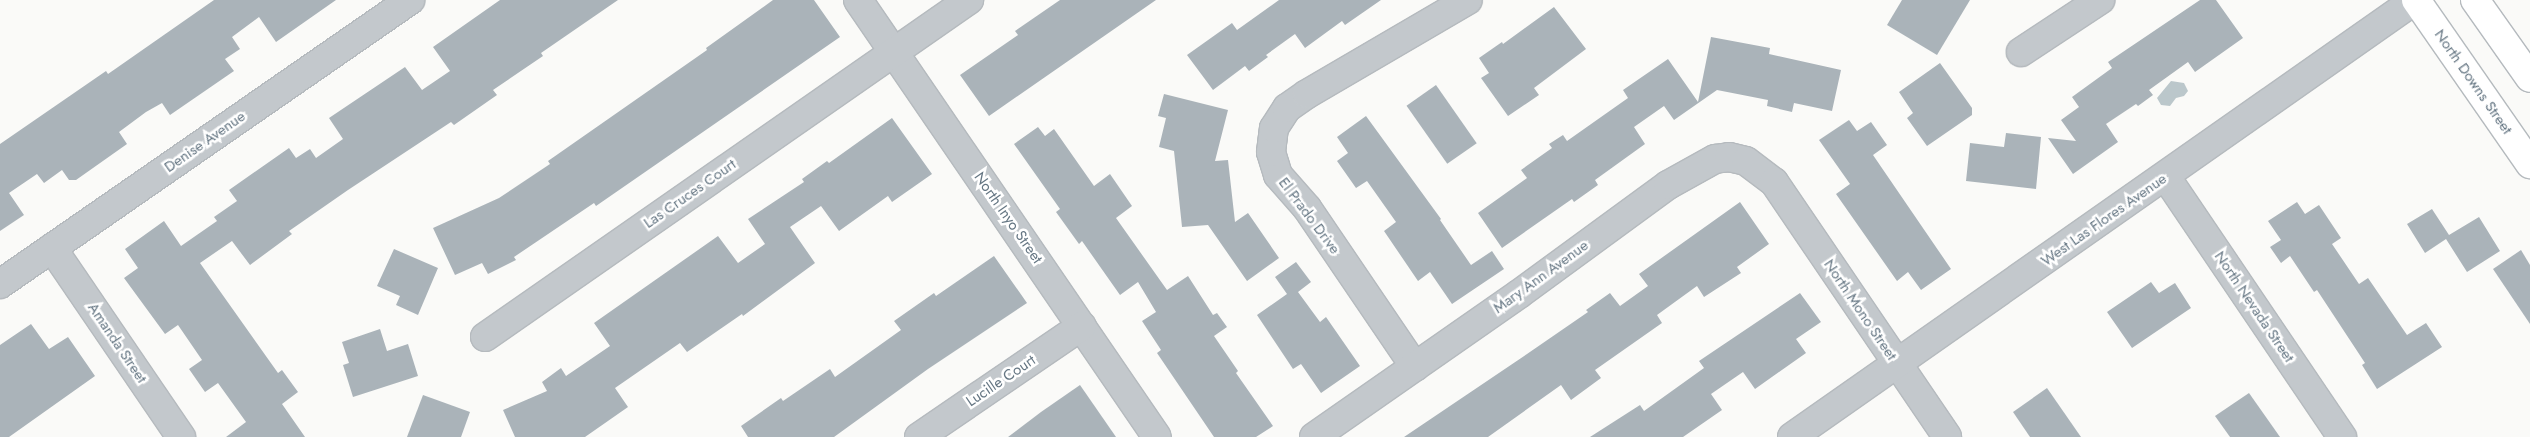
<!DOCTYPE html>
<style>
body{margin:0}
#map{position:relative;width:2530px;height:437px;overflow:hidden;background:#fafaf8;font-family:Jost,sans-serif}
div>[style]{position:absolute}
.water>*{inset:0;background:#bbc7cb}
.building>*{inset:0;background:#aab3b9;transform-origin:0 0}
.roads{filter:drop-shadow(1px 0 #b5babe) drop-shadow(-1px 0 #b5babe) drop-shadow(0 1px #b5babe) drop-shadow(0 -1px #b5babe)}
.minor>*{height:28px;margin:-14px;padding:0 14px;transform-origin:14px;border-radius:14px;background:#c3c8cc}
.major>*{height:28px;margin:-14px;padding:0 14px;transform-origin:14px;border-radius:14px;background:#fff}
span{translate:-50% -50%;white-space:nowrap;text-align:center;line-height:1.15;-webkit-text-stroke:5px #fff;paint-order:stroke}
.street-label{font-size:15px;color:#657683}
</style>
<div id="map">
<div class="water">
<i style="clip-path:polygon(2171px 81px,2184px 83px,2188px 91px,2184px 96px,2176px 98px,2170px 106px,2161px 105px,2157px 98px)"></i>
</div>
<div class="building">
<i style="clip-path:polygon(214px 0,336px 0,276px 42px,259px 17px,232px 37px,240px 49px,225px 59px,234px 71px,170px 115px,162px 103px,146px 112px,119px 132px,127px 144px,76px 180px,69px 180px,62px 170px,44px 183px,37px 174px,9px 193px,24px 215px,0 231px,0 144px,106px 71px,108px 74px)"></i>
<i style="clip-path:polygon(500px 0,618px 0,541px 53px,543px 56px,493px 90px,497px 95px,454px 125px,451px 122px,348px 190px,289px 231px,292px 234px,250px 265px,232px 241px,200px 263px,278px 373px,282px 370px,298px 392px,282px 404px,305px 437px,226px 437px,246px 422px,218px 383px,205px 392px,189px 369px,202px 360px,178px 325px,165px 334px,124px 278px,138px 268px,125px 249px,164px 221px,181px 246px,217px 221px,214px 217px,237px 201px,229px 190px,289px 148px,296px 158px,310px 149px,316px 158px,343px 139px,329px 118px,405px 67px,422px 90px,450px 71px,433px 47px)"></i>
<i style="clip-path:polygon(773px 0,814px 0,840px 37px,596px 206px,594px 203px,514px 257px,516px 260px,488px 274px,482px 263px,455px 275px,433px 228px,499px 198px,550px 164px,548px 161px,707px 50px,706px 48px)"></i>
<i style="clip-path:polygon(1060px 0,1156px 0,989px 116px,960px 75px,1018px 35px,1015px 31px)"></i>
<i style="clip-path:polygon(1279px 0,1381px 0,1345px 25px,1342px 21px,1305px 48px,1295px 34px,1266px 55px,1268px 57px,1249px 71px,1245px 66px,1213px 90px,1187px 55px,1232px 23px,1237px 30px)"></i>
<i style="clip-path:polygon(1902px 0,1970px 0,1937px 55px,1887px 25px)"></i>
<i style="clip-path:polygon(2200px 0,2216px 0,2243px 38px,2195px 72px,2188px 62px,2149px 90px,2153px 95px,2138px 106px,2136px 104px,2106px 124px,2118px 142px,2073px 174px,2048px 138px,2076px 141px,2061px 120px,2079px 107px,2072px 97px,2112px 68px,2108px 62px)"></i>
<i style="clip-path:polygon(1554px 7px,1586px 49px,1534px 88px,1539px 95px,1508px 116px,1481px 78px,1489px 73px,1479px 58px,1502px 42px,1503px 44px)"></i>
<i style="clip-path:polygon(1711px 37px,1770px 48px,1769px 54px,1841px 70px,1832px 111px,1794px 103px,1792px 112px,1767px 106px,1768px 100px,1717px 90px,1674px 120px,1664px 106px,1634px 127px,1645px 144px,1595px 180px,1598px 185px,1574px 202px,1572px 199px,1502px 248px,1478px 213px,1527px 178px,1521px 170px,1552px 148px,1549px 144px,1563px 135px,1567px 141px,1628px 98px,1623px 90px,1668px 59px,1698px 102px)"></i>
<i style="clip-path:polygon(1940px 63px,1972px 108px,1972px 115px,1927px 146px,1907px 118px,1913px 113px,1899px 92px)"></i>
<i style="left:1436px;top:85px;width:71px;height:36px;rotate:55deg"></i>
<i style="clip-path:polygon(1164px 94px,1228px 110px,1215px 161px,1228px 160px,1235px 222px,1248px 213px,1279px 258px,1247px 281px,1208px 225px,1182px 227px,1174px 151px,1159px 147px,1166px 118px,1158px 116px)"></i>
<i style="clip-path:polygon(1366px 116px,1441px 219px,1440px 220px,1471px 265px,1492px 251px,1504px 269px,1452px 304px,1430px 272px,1418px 281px,1384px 231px,1396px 222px,1367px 181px,1356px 188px,1337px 161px,1348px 153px,1337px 137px)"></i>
<i style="clip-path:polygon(892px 118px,932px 174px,892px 202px,888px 196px,839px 231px,821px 206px,790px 227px,815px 263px,743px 316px,742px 314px,687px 352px,680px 343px,615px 388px,628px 407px,585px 437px,515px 437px,503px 410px,547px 391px,542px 382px,561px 368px,566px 376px,610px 346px,594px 323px,718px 236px,738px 263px,765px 244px,748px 219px,804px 182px,802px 179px,827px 161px,829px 163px)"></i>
<i style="clip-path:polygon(1849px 120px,1857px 131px,1871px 122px,1887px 145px,1873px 155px,1951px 269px,1921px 290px,1908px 272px,1897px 281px,1836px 194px,1850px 184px,1819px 140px)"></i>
<i style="clip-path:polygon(1038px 127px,1045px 136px,1054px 129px,1094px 186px,1110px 174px,1132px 206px,1116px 218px,1167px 290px,1188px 276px,1213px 315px,1217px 313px,1227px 327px,1214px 336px,1238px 371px,1236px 373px,1273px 426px,1256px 437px,1214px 437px,1157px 353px,1161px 350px,1142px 321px,1156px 312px,1138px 282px,1120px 295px,1082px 241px,1079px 244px,1056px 212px,1060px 209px,1014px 144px)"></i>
<i style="clip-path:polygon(2006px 133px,2041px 137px,2036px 189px,1966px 181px,1970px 143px,2004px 147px)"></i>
<i style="clip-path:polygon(1740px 202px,1769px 244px,1737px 267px,1741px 273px,1704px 297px,1697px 286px,1657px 315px,1662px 323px,1595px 370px,1601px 378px,1571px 400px,1561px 385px,1488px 437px,1404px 437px,1527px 354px,1588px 312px,1586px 310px,1610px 293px,1620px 306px,1648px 286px,1639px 274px)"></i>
<i style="clip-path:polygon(2297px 202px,2305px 214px,2319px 205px,2341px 238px,2332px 244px,2359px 284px,2368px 278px,2407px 335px,2426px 323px,2442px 347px,2377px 389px,2362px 365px,2365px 363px,2317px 290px,2314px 292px,2290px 256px,2281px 263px,2270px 247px,2281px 240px,2268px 221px)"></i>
<i style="clip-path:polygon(2432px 209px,2449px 235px,2479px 217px,2500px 251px,2467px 272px,2446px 239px,2425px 253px,2407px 224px)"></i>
<i style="clip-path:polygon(394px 249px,438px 268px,418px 315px,396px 305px,400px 296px,377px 286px)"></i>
<i style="clip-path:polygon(2521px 250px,2530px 265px,2530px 324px,2493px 269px)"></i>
<i style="clip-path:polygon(994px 256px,1027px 303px,928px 369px,834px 437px,748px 437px,741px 426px,781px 398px,783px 401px,830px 369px,835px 377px,901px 330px,894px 321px,934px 293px,936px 296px)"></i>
<i style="clip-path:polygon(1296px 262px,1311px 282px,1298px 292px,1320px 322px,1326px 317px,1360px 366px,1321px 393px,1301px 364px,1293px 369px,1257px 315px,1287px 294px,1275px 277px)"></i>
<i style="clip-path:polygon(2151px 282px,2159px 293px,2175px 283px,2191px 308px,2132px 348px,2107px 312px)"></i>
<i style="clip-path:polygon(1800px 293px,1821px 322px,1796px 339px,1806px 353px,1755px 389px,1743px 372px,1711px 394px,1722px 410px,1683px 437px,1590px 437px,1640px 405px,1644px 411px,1704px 368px,1699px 361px)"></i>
<i style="clip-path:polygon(31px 324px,49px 349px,68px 337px,95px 376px,9px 437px,0 437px,0 345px)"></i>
<i style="clip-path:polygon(380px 329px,387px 351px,408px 344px,418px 376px,353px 397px,343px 365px,349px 363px,342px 342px)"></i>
<i style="clip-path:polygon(1080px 385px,1116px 437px,1008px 437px,1041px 412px)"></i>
<i style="clip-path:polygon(2047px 388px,2081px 437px,2030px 437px,2013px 412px)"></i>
<i style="clip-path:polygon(2249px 393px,2280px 437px,2230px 437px,2215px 416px)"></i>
<i style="clip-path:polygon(423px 395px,470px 412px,461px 437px,407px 437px)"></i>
</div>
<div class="roads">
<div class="minor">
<i style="left:858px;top:0;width:529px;rotate:55.62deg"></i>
<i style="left:2021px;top:52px;width:95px;rotate:-33.4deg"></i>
<i style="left:2166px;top:177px;width:314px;rotate:55.9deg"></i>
<i style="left:52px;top:248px;width:229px;rotate:55.7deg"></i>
<i style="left:0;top:284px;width:499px;rotate:-34.7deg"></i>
<i style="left:485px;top:337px;width:590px;rotate:-34.85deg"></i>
<i style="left:1415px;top:367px;width:192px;rotate:-124.2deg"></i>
<i style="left:1307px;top:208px;width:44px;rotate:-131.3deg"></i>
<i style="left:1278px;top:175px;width:24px;rotate:-107deg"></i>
<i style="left:1271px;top:152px;width:24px;rotate:-83deg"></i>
<i style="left:1274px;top:128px;width:24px;rotate:-57deg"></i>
<i style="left:1287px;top:108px;width:24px;rotate:-35deg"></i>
<i style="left:1307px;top:94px;width:186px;rotate:-30.3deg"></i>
<i style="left:919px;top:437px;width:197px;rotate:-34.3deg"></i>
<i style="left:1314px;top:437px;width:250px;rotate:-34.9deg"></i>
<i style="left:1519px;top:294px;width:185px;rotate:-36.2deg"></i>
<i style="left:1668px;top:185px;width:54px;rotate:-29deg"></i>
<i style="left:1715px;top:159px;width:14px;rotate:-8deg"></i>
<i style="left:1729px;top:157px;width:17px;rotate:13deg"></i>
<i style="left:1746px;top:161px;width:35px;rotate:37deg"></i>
<i style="left:1774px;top:182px;width:308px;rotate:55.8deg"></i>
<i style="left:1792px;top:437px;width:761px;rotate:-35.05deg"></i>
</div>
<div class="major">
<i style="left:2416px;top:0;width:200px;rotate:55.2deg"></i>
<i style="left:2475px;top:0;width:95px;rotate:54.8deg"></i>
</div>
</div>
<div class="street-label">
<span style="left:2473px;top:82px;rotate:55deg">North Downs Street</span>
<span style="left:205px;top:142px;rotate:-35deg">Denise Avenue</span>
<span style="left:690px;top:194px;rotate:-35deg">Las Cruces Court</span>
<span style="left:1309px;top:216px;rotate:53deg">El Prado Drive</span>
<span style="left:1008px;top:218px;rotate:55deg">North Inyo Street</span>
<span style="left:2104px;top:220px;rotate:-35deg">West Las Flores Avenue</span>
<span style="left:1541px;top:277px;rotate:-36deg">Mary Ann Avenue</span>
<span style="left:2254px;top:307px;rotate:56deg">North Nevada Street</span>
<span style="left:1860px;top:310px;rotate:56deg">North Mono Street</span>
<span style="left:117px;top:343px;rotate:56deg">Amanda Street</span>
<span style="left:1001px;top:381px;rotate:-34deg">Lucille Court</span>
</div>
</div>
